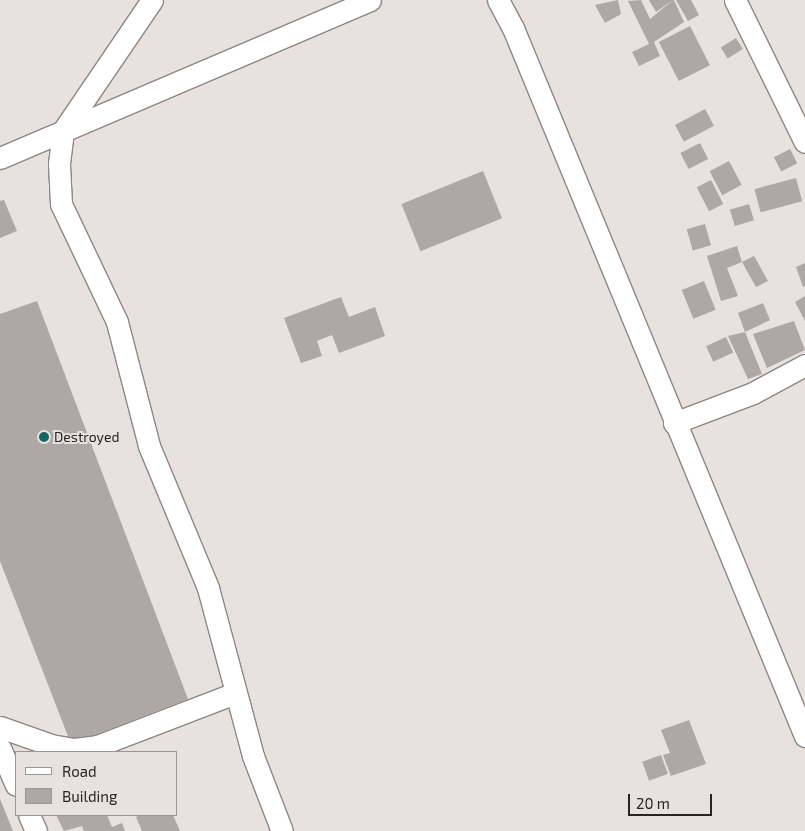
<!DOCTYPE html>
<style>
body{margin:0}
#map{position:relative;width:805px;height:831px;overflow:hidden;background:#e7e1df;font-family:"Exo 2",sans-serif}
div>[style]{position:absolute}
.building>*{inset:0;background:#ada7a5;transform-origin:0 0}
.roads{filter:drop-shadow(1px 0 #8c8685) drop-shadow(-1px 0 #8c8685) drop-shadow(0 1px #8c8685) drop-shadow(0 -1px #8c8685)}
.street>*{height:21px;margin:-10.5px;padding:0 10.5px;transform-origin:10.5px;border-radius:10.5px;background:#fff}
.dots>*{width:14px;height:14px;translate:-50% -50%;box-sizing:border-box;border:2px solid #e7e1df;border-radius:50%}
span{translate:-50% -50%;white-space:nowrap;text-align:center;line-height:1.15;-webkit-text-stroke:4px #e7e1df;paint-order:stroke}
.poi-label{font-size:14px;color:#272524}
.left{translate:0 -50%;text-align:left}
.legend{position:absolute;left:15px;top:751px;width:162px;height:65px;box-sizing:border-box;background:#e7e1df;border:1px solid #9a9694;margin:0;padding:6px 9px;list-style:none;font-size:15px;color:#272524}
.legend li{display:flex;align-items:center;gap:10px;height:25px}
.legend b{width:25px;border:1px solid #9a9694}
.scale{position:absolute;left:628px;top:794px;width:84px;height:22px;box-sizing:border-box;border:2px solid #272524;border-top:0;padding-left:6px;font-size:15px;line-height:18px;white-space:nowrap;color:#272524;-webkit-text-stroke:4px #e7e1df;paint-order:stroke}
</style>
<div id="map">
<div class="building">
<i style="clip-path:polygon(618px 0,621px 14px,605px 23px,595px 5px)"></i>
<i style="clip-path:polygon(641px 0,650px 19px,673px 0,656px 12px,649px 0,674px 0,684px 22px,654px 42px,660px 56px,639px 66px,632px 52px,649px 44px,628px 1px)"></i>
<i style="clip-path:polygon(676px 0,691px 0,699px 15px,688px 21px)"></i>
<i style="left:690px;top:26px;width:44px;height:35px;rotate:63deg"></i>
<i style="left:736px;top:38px;width:13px;height:18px;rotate:58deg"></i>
<i style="left:705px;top:109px;width:19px;height:34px;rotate:62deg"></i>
<i style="left:700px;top:143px;width:18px;height:22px;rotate:63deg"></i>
<i style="left:790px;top:149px;width:16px;height:18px;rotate:63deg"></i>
<i style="left:729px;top:161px;width:27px;height:22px;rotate:62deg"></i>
<i style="left:483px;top:171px;width:51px;height:88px;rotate:68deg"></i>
<i style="left:796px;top:178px;width:24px;height:43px;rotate:75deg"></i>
<i style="left:711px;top:180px;width:27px;height:16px;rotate:63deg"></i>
<i style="clip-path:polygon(4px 200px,17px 231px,0 238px,0 201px)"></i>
<i style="left:749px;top:204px;width:17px;height:20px;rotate:73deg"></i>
<i style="left:705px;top:224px;width:22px;height:19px;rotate:74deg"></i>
<i style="clip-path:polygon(737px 246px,742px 262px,754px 256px,768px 281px,756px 287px,742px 262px,727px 268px,738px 296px,721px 301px,707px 256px)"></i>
<i style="clip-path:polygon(805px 263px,805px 286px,803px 287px,796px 267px)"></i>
<i style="left:704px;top:281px;width:31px;height:24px;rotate:68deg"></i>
<i style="clip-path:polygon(805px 296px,805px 321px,795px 302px)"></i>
<i style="clip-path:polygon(341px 297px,349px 317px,375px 307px,385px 336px,339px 353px,332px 335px,317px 341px,322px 356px,301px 363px,284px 318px)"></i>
<i style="clip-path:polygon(37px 301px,188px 699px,71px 744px,0 561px,0 314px)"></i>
<i style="clip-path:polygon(763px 303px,770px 320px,745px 332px,762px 374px,748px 379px,728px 336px,745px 332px,738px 313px)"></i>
<i style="clip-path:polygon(794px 321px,805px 350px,767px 368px,753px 334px)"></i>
<i style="left:726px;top:337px;width:17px;height:22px;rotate:65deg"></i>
<i style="clip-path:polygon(689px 720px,706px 764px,671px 776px,663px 755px,670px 753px,661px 730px)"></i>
<i style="left:661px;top:755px;width:20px;height:20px;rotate:70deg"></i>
<i style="clip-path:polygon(0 799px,13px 831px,0 831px)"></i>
<i style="clip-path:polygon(56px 815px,107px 815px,112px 827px,122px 823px,125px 831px,84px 831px,82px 826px,64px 831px)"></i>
<i style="clip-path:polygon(141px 815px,173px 815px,180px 831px,142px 831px,136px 817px)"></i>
</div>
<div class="roads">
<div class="street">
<i style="left:152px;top:0;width:158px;rotate:124.2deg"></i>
<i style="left:63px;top:131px;width:33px;rotate:97deg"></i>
<i style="left:59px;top:164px;width:40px;rotate:87.1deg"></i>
<i style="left:61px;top:204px;width:131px;rotate:64.6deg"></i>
<i style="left:117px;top:322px;width:128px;rotate:75.5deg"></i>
<i style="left:149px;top:446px;width:154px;rotate:67.4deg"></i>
<i style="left:208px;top:588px;width:174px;rotate:75deg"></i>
<i style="left:253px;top:756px;width:80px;rotate:68.9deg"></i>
<i style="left:498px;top:0;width:32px;rotate:62deg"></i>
<i style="left:513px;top:28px;width:766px;rotate:67.59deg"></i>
<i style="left:735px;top:0;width:158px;rotate:63.8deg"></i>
<i style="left:0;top:158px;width:402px;rotate:-23.1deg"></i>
<i style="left:674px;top:423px;width:85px;rotate:-20.8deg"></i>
<i style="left:753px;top:393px;width:59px;rotate:-28.3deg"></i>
<i style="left:0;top:727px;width:54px;rotate:19.4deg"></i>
<i style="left:51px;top:745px;width:23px;rotate:10deg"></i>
<i style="left:74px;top:749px;width:23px;rotate:-7deg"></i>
<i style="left:97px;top:746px;width:148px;rotate:-21deg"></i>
<i style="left:0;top:748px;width:40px;rotate:66.6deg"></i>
<i style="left:29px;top:815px;width:17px;rotate:66deg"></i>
</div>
</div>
<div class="dots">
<i style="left:44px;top:437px;background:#176563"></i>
</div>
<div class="poi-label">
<span class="left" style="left:54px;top:437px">Destroyed</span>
</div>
<ul class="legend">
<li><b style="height:6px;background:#fff"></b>Road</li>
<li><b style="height:14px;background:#ada7a5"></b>Building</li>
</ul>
<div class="scale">20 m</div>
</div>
